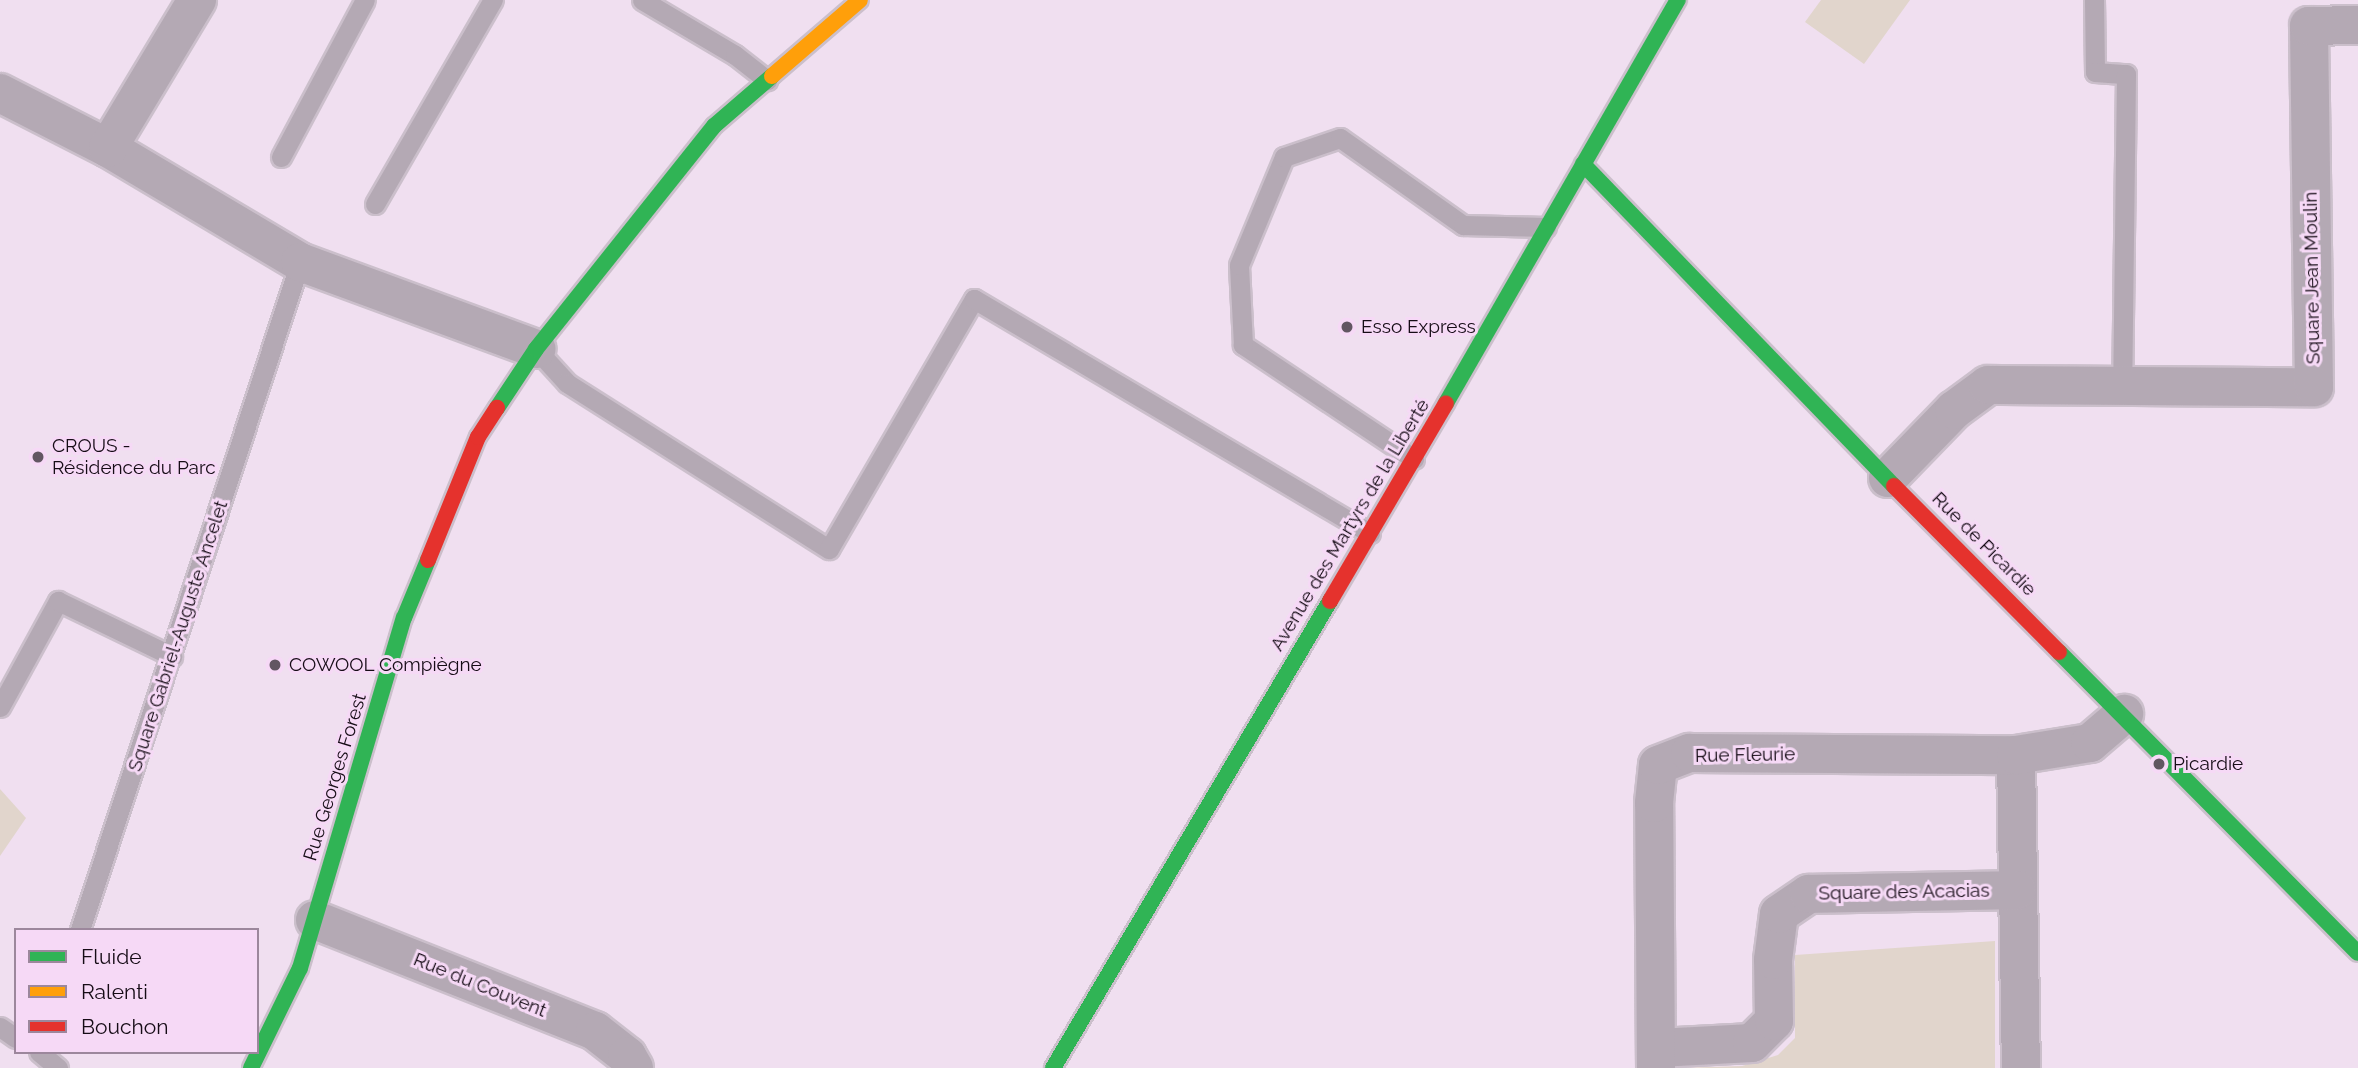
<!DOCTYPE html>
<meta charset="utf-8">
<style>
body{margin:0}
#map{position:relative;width:2358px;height:1068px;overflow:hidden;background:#f0dff0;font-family:Raleway,sans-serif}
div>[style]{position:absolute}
.green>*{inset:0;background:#e1d5cc}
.roads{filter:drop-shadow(2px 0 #cbbfcb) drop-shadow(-2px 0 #cbbfcb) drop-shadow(0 2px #cbbfcb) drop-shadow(0 -2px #cbbfcb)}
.lane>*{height:19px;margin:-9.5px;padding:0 9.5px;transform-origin:9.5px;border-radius:9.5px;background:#b4a9b4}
.street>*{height:38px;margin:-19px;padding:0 19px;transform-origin:19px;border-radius:19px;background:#b4a9b4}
.fast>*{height:16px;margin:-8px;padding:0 8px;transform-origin:8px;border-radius:8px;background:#30b455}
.slow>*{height:16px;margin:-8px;padding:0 8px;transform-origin:8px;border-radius:8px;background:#ff9f0a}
.jam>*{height:16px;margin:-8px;padding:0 8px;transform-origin:8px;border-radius:8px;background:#e5322d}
.dots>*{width:19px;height:19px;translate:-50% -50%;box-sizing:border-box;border:4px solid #f6d9f6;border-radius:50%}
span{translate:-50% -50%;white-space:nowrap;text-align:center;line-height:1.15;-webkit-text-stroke:6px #f6d9f6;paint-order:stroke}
.street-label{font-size:19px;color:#160c16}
.poi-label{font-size:19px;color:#160c16}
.left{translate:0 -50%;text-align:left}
.legend{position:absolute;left:14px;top:928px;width:245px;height:126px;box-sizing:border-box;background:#f6d9f6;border:2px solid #9c879c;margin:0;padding:9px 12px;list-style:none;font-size:21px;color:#160c16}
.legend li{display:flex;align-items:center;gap:14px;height:35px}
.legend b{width:35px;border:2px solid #9c879c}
</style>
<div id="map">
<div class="green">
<i style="clip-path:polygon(1821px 0,1910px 0,1864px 64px,1805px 22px)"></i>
<i style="clip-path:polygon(0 789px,26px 818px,0 856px)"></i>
<i style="clip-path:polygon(1995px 941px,1995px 1068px,1674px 1068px,1742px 1066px,1778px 1055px,1795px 1038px,1795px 955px)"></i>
</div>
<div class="roads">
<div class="lane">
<i style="left:642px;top:0;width:108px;rotate:30.6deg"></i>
<i style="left:735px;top:55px;width:41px;rotate:38deg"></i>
<i style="left:2094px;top:0;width:72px;rotate:89.2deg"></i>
<i style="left:2095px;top:72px;width:31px;rotate:4deg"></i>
<i style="left:2126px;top:74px;width:312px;rotate:90.7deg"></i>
<i style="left:281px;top:157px;width:178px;rotate:-61.9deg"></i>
<i style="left:375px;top:204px;width:236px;rotate:-60deg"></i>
<i style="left:536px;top:349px;width:46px;rotate:47.6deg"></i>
<i style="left:567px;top:383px;width:310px;rotate:32.4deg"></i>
<i style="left:829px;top:549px;width:289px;rotate:-59.9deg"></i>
<i style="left:974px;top:299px;width:460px;rotate:30.6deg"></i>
<i style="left:1414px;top:459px;width:206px;rotate:-146.3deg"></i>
<i style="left:1243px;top:345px;width:80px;rotate:-92.9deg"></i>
<i style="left:1239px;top:265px;width:117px;rotate:-67.4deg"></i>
<i style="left:1284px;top:157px;width:59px;rotate:-18.7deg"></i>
<i style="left:1340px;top:138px;width:151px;rotate:35.3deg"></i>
<i style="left:1463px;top:225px;width:83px;rotate:1.4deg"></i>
<i style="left:0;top:707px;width:121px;rotate:-61.3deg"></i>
<i style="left:58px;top:601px;width:127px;rotate:25.8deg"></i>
<i style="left:80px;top:930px;width:703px;rotate:-71.77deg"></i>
<i style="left:0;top:1027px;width:19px;rotate:35deg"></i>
<i style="left:39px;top:1052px;width:25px;rotate:40deg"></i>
</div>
<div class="street">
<i style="left:0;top:93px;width:121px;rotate:27deg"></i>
<i style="left:108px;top:148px;width:223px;rotate:30.7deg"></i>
<i style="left:300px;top:262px;width:252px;rotate:20.2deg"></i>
<i style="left:108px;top:148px;width:173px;rotate:-59deg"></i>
<i style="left:1888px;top:478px;width:95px;rotate:-45.9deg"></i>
<i style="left:1954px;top:410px;width:42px;rotate:-36.3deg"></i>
<i style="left:1988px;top:385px;width:326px;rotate:0.4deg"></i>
<i style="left:2314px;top:387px;width:361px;rotate:-90.8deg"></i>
<i style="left:2309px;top:26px;width:49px;rotate:-1.2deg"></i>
<i style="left:2016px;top:755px;width:313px;rotate:89.1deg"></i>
<i style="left:315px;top:920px;width:301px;rotate:21.6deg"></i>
<i style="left:595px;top:1031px;width:41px;rotate:38deg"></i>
<i style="left:627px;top:1056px;width:14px;rotate:60deg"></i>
<i style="left:1658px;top:1048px;width:94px;rotate:-3deg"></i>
<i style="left:1752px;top:1043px;width:31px;rotate:-45deg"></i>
<i style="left:1774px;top:1021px;width:61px;rotate:-90.9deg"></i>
<i style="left:1773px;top:960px;width:46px;rotate:-82.6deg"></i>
<i style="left:1779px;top:914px;width:36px;rotate:-34deg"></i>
<i style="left:1809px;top:894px;width:208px;rotate:-1.1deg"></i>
<i style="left:1656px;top:1068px;width:265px;rotate:-90.4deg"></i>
<i style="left:1654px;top:803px;width:38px;rotate:-84deg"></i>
<i style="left:1658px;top:765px;width:34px;rotate:-21deg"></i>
<i style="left:1690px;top:753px;width:326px;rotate:0.4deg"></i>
<i style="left:2016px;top:755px;width:75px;rotate:-9.2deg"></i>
<i style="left:2090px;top:743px;width:45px;rotate:-40.5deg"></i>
</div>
<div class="fast">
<i style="left:1583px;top:164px;width:448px;rotate:46deg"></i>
<i style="left:1446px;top:403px;width:465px;rotate:-60.1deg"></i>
<i style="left:497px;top:408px;width:71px;rotate:-56.5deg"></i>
<i style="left:536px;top:349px;width:285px;rotate:-51.4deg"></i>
<i style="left:714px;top:126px;width:77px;rotate:-40.8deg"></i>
<i style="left:2059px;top:652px;width:424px;rotate:45.2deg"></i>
<i style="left:251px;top:1068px;width:111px;rotate:-63.9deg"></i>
<i style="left:300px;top:968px;width:365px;rotate:-73.5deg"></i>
<i style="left:404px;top:618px;width:63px;rotate:-67.5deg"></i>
<i style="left:1053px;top:1068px;width:543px;rotate:-59.33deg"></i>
</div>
<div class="slow">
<i style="left:772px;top:76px;width:116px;rotate:-40.8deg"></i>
</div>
<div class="jam">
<i style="left:1894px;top:486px;width:234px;rotate:45.2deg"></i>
<i style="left:428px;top:560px;width:133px;rotate:-67.9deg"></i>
<i style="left:478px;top:437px;width:35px;rotate:-57deg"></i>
<i style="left:1330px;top:601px;width:229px;rotate:-59.6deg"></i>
</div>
</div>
<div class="dots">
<i style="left:1347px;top:327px;background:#625662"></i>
<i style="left:38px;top:457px;background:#625662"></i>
<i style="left:275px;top:665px;background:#625662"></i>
<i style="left:2159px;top:764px;background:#625662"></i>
</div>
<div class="street-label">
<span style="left:2312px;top:278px;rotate:-91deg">Square Jean Moulin</span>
<span style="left:1350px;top:525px;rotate:-59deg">Avenue des Martyrs de la Liberté</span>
<span style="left:1984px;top:544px;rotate:45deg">Rue de Picardie</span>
<span style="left:178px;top:636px;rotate:-72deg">Square Gabriel-Auguste Ancelet</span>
<span style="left:1745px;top:755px;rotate:-1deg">Rue Fleurie</span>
<span style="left:335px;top:777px;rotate:-73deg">Rue Georges Forest</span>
<span style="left:1904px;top:892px;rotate:-1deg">Square des Acacias</span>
<span style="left:480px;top:985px;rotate:22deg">Rue du Couvent</span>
</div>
<div class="poi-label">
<span class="left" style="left:1361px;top:327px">Esso Express</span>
<span class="left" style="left:52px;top:457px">CROUS -<br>Résidence du Parc</span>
<span class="left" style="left:289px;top:665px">COWOOL Compiègne</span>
<span class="left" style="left:2173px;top:764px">Picardie</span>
</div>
<ul class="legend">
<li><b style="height:9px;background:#30b455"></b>Fluide</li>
<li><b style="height:9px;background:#ff9f0a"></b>Ralenti</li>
<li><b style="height:9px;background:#e5322d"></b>Bouchon</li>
</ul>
</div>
